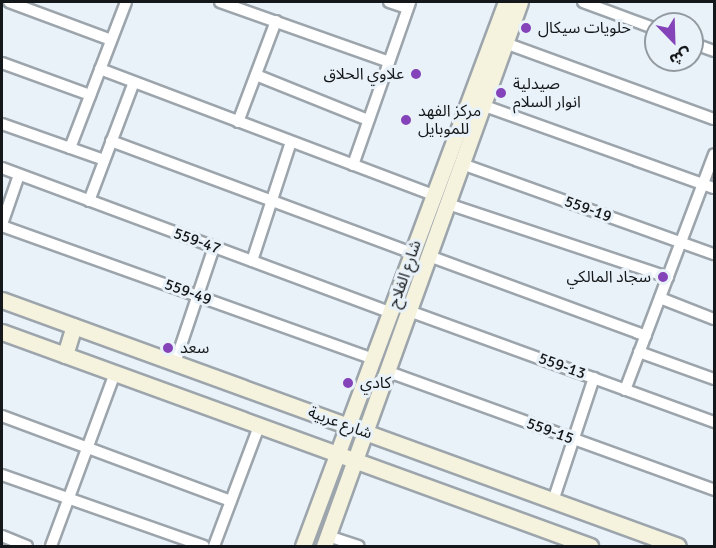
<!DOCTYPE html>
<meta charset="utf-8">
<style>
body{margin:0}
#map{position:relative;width:716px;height:548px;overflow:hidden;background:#e9f2f9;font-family:Signika,"Noto Sans Arabic",sans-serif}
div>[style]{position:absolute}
.roads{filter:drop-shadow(2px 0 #9da5ac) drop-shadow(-2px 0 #9da5ac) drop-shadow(0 2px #9da5ac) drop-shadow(0 -2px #9da5ac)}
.street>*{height:10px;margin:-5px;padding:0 5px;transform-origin:5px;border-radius:5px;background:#fff}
.secondary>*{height:15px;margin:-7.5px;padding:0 7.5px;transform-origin:7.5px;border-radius:7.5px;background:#f5f2dd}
.dots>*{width:16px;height:16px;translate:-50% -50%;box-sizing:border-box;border:3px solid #e9f2f9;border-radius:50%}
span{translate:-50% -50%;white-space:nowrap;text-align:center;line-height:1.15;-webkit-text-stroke:6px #e9f2f9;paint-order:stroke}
.poi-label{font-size:16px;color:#15181a}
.left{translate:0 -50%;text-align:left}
.right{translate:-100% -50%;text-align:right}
.street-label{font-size:16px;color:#15181a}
.frame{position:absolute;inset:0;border:3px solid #15181a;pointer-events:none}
.north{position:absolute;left:644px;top:12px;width:60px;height:60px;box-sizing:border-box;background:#e9f2f9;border:2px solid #949ba0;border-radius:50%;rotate:157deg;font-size:16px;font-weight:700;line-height:24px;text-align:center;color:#15181a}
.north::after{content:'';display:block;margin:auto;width:21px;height:27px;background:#8443b8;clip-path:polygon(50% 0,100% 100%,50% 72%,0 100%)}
</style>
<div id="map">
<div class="roads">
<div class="street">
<i style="left:9px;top:2px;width:109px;rotate:20.4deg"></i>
<i style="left:220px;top:2px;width:179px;rotate:19.5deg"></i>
<i style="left:389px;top:2px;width:19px;rotate:18deg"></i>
<i style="left:583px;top:2px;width:78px;rotate:20.3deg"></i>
<i style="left:505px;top:43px;width:222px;rotate:20deg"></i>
<i style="left:692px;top:43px;width:23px;rotate:20deg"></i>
<i style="left:2px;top:63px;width:94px;rotate:20deg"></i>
<i style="left:100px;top:69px;width:356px;rotate:20.7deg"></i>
<i style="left:256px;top:75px;width:121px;rotate:21.9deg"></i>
<i style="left:482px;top:105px;width:246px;rotate:19.7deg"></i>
<i style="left:238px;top:122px;width:108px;rotate:-69.4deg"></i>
<i style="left:2px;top:124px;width:108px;rotate:19.4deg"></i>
<i style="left:111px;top:141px;width:321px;rotate:20.4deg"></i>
<i style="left:70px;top:148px;width:156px;rotate:-69deg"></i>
<i style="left:462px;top:164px;width:268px;rotate:19.7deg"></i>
<i style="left:353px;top:165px;width:173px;rotate:-70.7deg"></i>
<i style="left:2px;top:168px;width:416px;rotate:20.4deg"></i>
<i style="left:89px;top:201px;width:127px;rotate:-69.3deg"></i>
<i style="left:448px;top:204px;width:232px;rotate:18.4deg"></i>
<i style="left:2px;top:224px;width:52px;rotate:-70.9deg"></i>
<i style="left:2px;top:226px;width:395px;rotate:19.7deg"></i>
<i style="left:429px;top:256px;width:231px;rotate:20.2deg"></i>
<i style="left:252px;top:261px;width:125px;rotate:-71.9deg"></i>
<i style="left:660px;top:298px;width:58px;rotate:21.3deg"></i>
<i style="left:409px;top:311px;width:325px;rotate:20deg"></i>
<i style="left:639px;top:352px;width:80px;rotate:19.8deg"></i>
<i style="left:175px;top:363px;width:122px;rotate:-71.4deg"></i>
<i style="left:386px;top:371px;width:349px;rotate:19.9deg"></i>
<i style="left:625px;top:390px;width:252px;rotate:-69.3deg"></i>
<i style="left:2px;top:416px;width:244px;rotate:20.4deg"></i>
<i style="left:2px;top:475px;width:214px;rotate:19.4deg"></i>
<i style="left:553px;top:501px;width:130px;rotate:-71.6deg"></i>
<i style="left:2px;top:536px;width:27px;rotate:22deg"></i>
<i style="left:328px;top:536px;width:32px;rotate:18deg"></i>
<i style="left:51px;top:546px;width:184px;rotate:-69.7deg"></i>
<i style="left:214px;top:546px;width:128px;rotate:-69.4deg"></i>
</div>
<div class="secondary">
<i style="left:2px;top:300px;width:719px;rotate:20deg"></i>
<i style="left:2px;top:332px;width:626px;rotate:20deg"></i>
<i style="left:65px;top:355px;width:30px;rotate:-73deg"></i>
<i style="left:303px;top:546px;width:581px;rotate:-69.54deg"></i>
<i style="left:324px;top:546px;width:578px;rotate:-70.19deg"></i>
</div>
</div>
<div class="dots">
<i style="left:526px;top:28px;background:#8443b8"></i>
<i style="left:416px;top:74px;background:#8443b8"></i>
<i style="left:501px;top:93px;background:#8443b8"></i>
<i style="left:406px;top:120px;background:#8443b8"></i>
<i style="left:663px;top:277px;background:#8443b8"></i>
<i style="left:168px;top:348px;background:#8443b8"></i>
<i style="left:348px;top:383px;background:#8443b8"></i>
</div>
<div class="poi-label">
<span class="left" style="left:538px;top:28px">حلويات سيكال</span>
<span class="right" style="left:404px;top:74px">علاوي الحلاق</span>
<span class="left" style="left:513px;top:93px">صيدلية<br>انوار السلام</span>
<span class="left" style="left:418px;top:120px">مركز الفهد<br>للموبايل</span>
<span class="right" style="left:651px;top:277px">سجاد المالكي</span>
<span class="left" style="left:180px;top:348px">سعد</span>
<span class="left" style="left:360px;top:383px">كادي</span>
</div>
<div class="street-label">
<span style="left:588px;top:209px;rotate:20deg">559-19</span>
<span style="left:197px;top:241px;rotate:20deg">559-47</span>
<span style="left:405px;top:274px;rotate:-71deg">شارع الفلاح</span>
<span style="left:188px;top:292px;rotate:20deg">559-49</span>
<span style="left:562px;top:366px;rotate:20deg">559-13</span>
<span style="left:340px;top:423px;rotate:20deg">شارع عربية</span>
<span style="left:550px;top:431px;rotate:20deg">559-15</span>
</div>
<div class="frame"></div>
<div class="north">ش</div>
</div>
